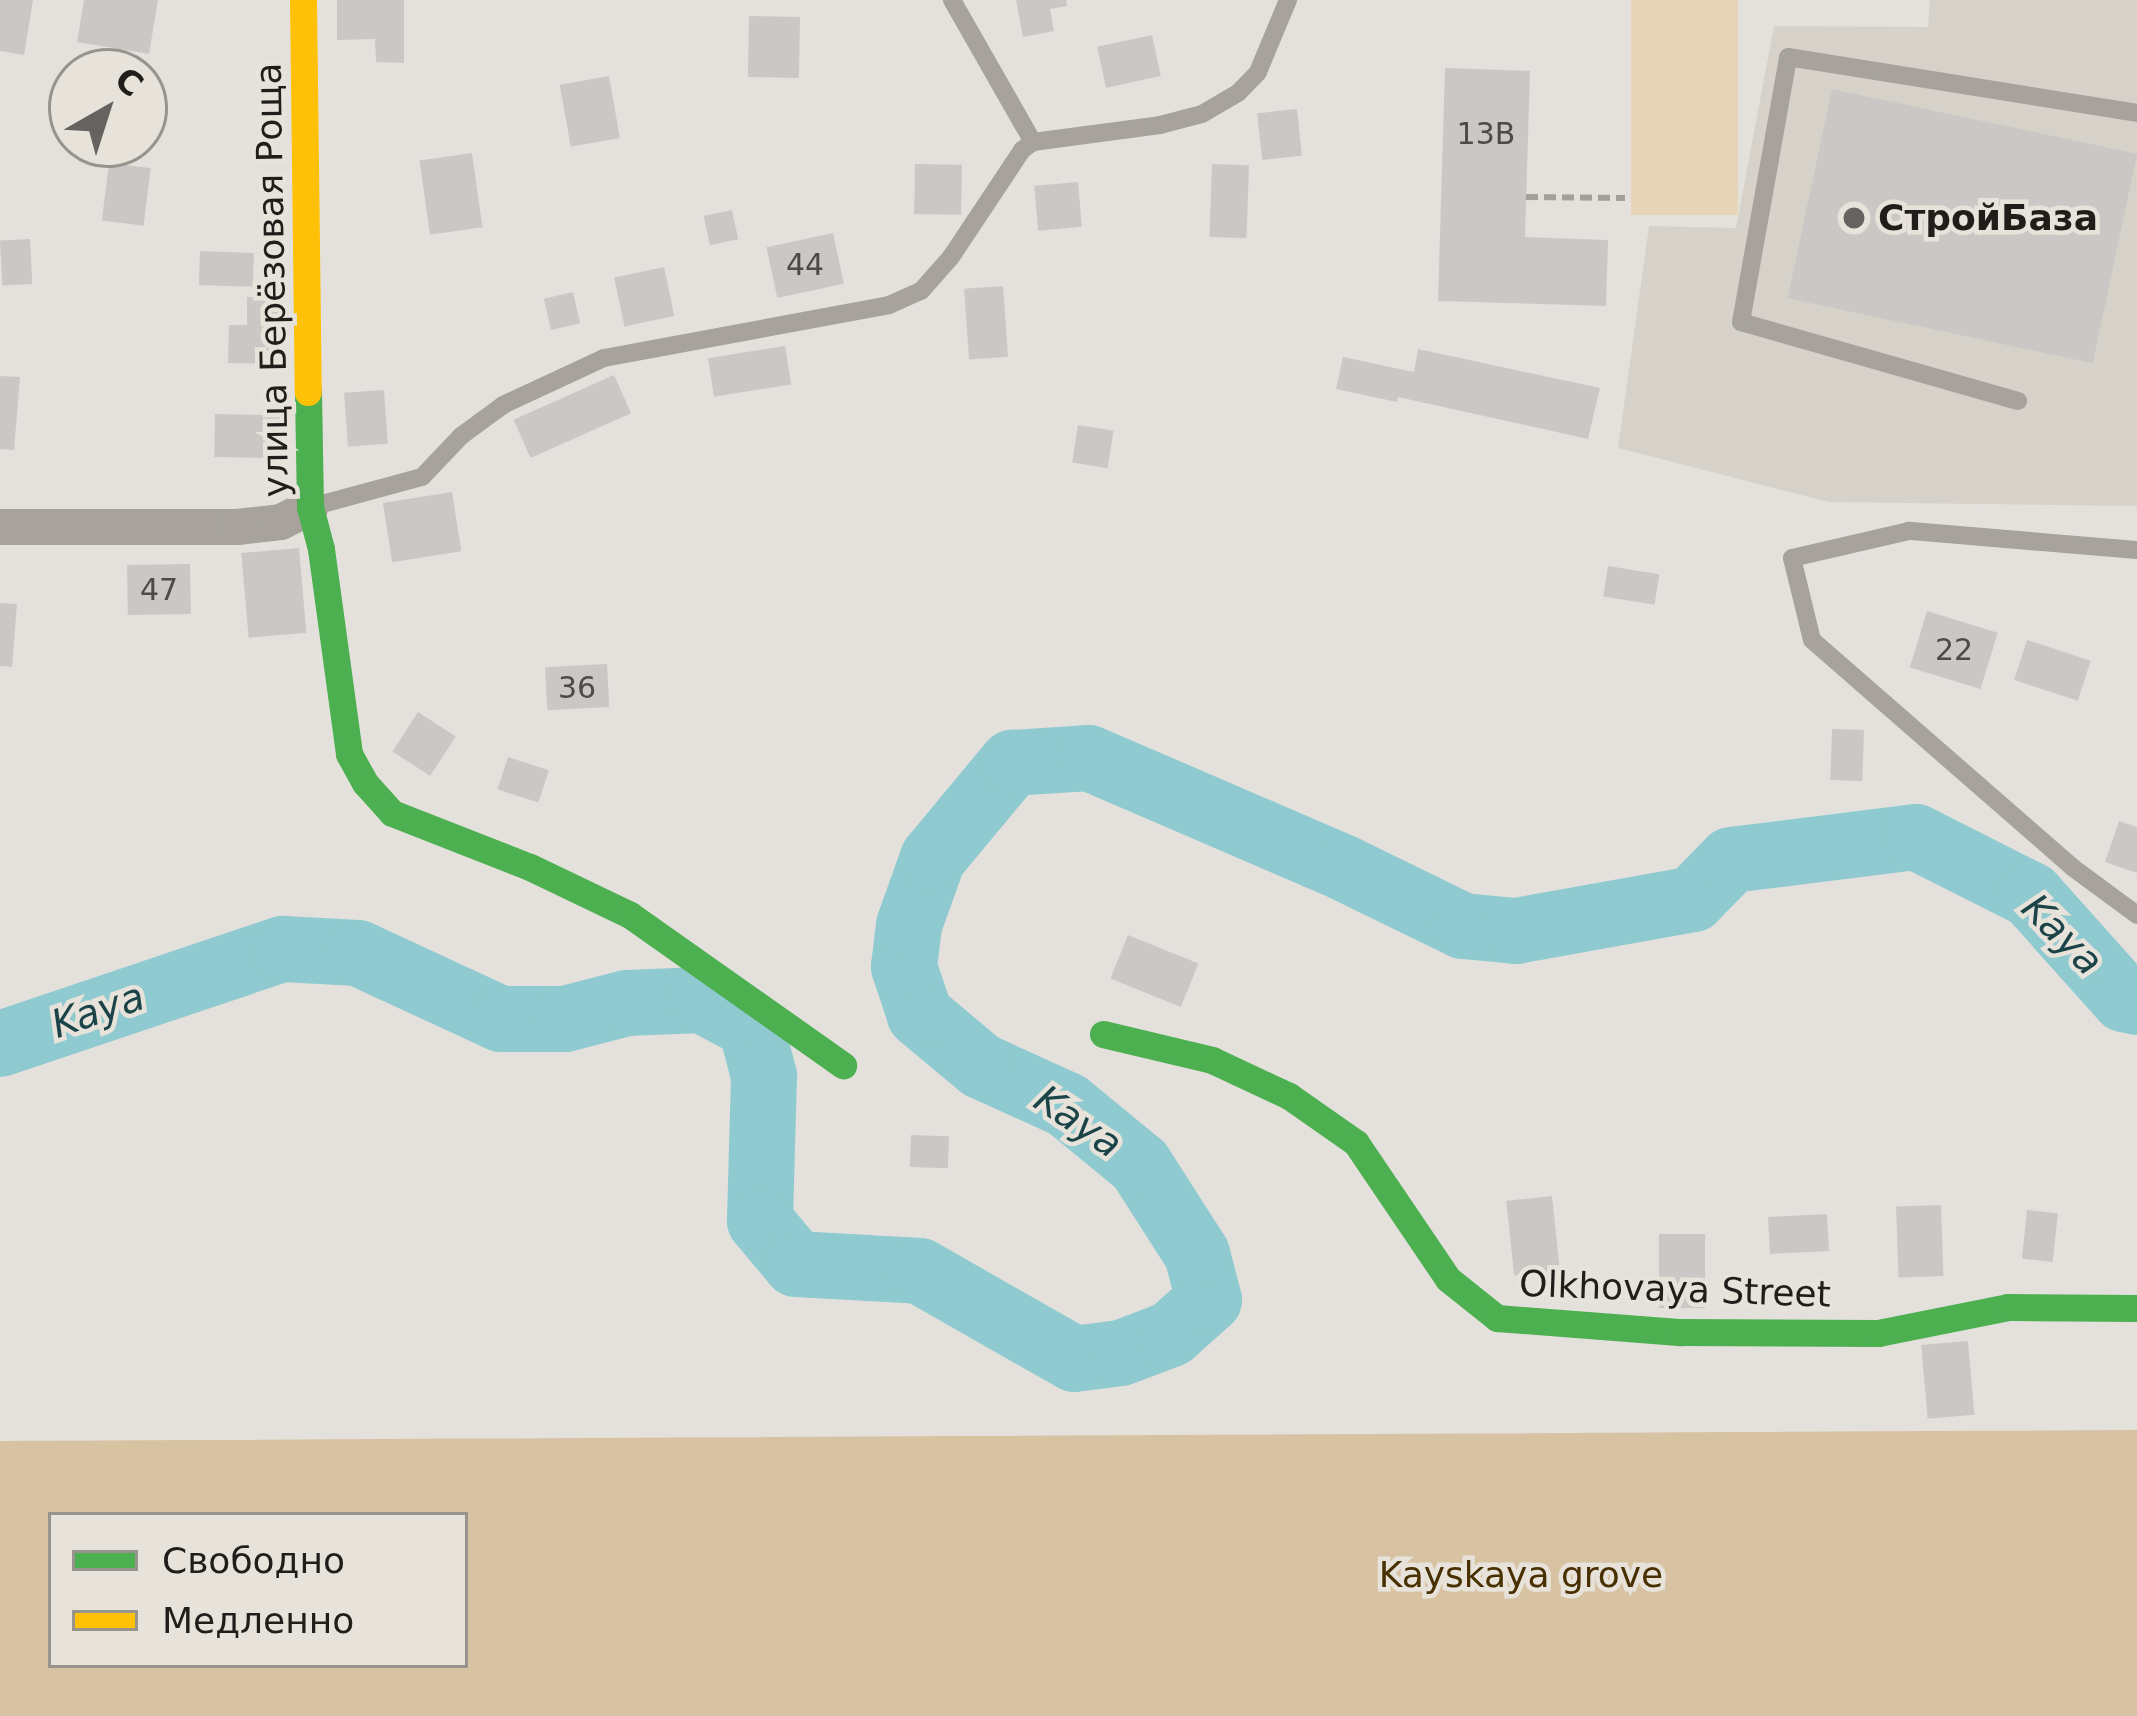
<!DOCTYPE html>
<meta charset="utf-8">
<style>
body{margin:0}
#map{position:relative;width:2137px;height:1716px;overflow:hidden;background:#e4e1dd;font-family:"DejaVu Sans",sans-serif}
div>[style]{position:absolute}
.built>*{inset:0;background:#d7d2c9}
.green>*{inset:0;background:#e8d4b7;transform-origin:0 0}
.forest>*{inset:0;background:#d7c2a2}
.river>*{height:66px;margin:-33px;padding:0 33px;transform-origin:33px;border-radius:33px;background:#8fcad0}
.building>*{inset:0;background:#cac8c5;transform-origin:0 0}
.path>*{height:6px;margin-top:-3px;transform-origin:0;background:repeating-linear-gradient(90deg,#a3a09b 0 12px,transparent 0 18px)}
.lane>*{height:18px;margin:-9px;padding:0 9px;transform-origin:9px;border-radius:9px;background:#a7a29c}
.street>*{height:36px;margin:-18px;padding:0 18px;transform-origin:18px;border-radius:18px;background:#a7a29c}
.fast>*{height:27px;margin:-13.5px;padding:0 13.5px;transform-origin:13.5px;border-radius:13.5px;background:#4caf50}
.slow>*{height:27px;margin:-13.5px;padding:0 13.5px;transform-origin:13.5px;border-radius:13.5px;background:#ffc107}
.dots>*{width:33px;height:33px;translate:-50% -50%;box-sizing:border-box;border:6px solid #e7e2da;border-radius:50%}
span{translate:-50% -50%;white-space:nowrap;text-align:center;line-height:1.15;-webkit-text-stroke:9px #e7e2da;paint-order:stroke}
.number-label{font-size:30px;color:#4d4b48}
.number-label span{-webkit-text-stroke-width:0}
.poi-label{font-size:36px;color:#201e1b;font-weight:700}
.left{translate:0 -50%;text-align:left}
.street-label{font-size:36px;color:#201e1b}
.park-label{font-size:36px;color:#493001}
.water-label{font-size:39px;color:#1b4448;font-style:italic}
.legend{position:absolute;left:48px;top:1512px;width:420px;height:156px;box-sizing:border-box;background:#e7e2da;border:3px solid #97948e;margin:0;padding:15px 21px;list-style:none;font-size:36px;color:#201e1b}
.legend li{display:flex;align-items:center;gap:24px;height:60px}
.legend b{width:60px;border:3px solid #97948e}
.north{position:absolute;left:48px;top:48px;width:120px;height:120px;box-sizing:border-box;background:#e7e2da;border:3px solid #97948e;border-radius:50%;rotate:39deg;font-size:33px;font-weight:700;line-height:48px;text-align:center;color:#201e1b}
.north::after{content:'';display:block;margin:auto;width:42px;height:54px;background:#65625f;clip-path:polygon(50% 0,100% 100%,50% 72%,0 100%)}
</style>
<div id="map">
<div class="built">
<i style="clip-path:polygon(1930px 0,2137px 0,2137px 506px,1829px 502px,1618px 448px,1649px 226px,1736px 228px,1774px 26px,1928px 27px)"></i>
</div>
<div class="green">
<i style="left:1631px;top:0;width:107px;height:215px"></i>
</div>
<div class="forest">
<i style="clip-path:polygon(evenodd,2137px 1430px,2137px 1716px,0 1716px,0 1441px,2137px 1430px,51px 1515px,465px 1515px,465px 1665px,51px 1665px,51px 1515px)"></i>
</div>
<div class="river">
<i style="left:0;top:1044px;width:299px;rotate:-18.6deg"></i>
<i style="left:283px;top:949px;width:75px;rotate:3.1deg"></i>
<i style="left:358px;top:953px;width:157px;rotate:24.8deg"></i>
<i style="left:501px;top:1019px;width:64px"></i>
<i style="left:565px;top:1019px;width:64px;rotate:-14.5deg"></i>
<i style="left:627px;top:1003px;width:75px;rotate:-2.3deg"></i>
<i style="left:702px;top:1000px;width:55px;rotate:28deg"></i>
<i style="left:751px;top:1026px;width:52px;rotate:75.4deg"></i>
<i style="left:764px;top:1076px;width:145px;rotate:91.6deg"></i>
<i style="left:760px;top:1221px;width:56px;rotate:50.1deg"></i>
<i style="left:796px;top:1264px;width:124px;rotate:3.2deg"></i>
<i style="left:920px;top:1271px;width:177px;rotate:29.7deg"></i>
<i style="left:1074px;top:1359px;width:47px;rotate:-7.3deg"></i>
<i style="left:1121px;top:1353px;width:53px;rotate:-20.8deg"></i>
<i style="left:1171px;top:1334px;width:51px;rotate:-41.8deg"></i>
<i style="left:1209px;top:1300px;width:48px;rotate:-104.6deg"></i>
<i style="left:1197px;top:1254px;width:106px;rotate:-122.6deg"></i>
<i style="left:1140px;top:1165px;width:94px;rotate:-140.6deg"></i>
<i style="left:1067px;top:1105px;width:94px;rotate:-155.6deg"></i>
<i style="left:981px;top:1066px;width:80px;rotate:-140.1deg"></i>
<i style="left:920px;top:1015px;width:51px;rotate:-108.4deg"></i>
<i style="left:904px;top:967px;width:42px;rotate:-83.2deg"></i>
<i style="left:909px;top:925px;width:71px;rotate:-70.3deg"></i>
<i style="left:933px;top:858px;width:124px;rotate:-50.3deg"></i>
<i style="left:1012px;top:763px;width:77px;rotate:-3.7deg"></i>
<i style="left:1089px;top:758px;width:278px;rotate:23.3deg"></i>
<i style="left:1344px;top:868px;width:132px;rotate:26deg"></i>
<i style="left:1463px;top:926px;width:53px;rotate:5.4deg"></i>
<i style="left:1516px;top:931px;width:180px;rotate:-10.2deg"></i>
<i style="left:1693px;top:899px;width:54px;rotate:-45.7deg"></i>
<i style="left:1731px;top:860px;width:186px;rotate:-7.1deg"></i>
<i style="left:1916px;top:837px;width:129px;rotate:26.8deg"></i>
<i style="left:2031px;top:895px;width:140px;rotate:48.2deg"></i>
<i style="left:2124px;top:999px;width:13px;rotate:13deg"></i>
</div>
<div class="building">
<i style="clip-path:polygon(0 0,33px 0,24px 55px,0 51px)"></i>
<i style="clip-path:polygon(84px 0,158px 0,149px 54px,77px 42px)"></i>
<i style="clip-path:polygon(337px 0,404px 0,404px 63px,376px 62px,375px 39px,337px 40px)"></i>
<i style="clip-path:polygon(1016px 0,1066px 0,1067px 6px,1050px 9px,1054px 31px,1023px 37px)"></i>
<i style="left:749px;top:16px;width:51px;height:61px;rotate:1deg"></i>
<i style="left:1152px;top:35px;width:42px;height:56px;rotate:78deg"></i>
<i style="clip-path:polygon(1445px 68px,1530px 71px,1525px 237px,1608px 240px,1606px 306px,1438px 301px)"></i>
<i style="left:609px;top:76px;width:63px;height:50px;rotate:80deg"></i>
<i style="left:1832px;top:89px;width:312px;height:214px;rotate:12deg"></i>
<i style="left:1297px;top:109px;width:47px;height:40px;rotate:84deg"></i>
<i style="left:472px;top:153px;width:75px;height:53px;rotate:82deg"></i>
<i style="left:109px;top:163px;width:42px;height:58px;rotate:7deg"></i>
<i style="left:915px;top:164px;width:47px;height:50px;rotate:1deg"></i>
<i style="left:1212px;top:164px;width:37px;height:73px;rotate:2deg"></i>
<i style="left:1078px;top:182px;width:45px;height:44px;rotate:85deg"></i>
<i style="left:732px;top:210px;width:30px;height:29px;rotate:78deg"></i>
<i style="left:833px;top:233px;width:52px;height:68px;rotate:78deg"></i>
<i style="left:30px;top:239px;width:45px;height:30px;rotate:87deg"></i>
<i style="left:200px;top:251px;width:54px;height:34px;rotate:2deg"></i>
<i style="left:664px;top:267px;width:50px;height:51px;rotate:78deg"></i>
<i style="left:1003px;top:286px;width:71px;height:39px;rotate:86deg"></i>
<i style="left:573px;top:292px;width:32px;height:30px;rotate:77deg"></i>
<i style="clip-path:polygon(247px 297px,284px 298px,283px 364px,228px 363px,229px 325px,247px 325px)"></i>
<i style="left:785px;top:346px;width:39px;height:78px;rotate:81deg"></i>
<i style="clip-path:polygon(1418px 349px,1600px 388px,1588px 439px,1398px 397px,1397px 402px,1336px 389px,1343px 357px,1414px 372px)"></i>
<i style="left:614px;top:375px;width:42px;height:110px;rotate:66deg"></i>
<i style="clip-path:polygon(0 376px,20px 377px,14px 450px,0 449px)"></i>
<i style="left:384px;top:390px;width:54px;height:40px;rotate:86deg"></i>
<i style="left:215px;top:414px;width:68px;height:43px;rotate:1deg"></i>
<i style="left:1078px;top:425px;width:36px;height:38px;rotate:9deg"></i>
<i style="left:452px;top:492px;width:60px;height:70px;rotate:81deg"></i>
<i style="left:299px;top:548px;width:85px;height:58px;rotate:85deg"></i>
<i style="left:190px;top:564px;width:50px;height:63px;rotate:89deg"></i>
<i style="left:1608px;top:566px;width:52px;height:31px;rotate:9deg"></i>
<i style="clip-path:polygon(0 603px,17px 604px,12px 667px,0 666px)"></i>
<i style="left:1927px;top:611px;width:74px;height:59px;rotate:17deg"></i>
<i style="left:2027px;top:640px;width:67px;height:42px;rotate:18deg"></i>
<i style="left:607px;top:664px;width:43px;height:62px;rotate:87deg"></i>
<i style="left:418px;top:712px;width:45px;height:47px;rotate:33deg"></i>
<i style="left:1832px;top:729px;width:32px;height:51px;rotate:2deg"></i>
<i style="left:508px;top:757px;width:43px;height:34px;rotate:18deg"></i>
<i style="clip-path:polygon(2119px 821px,2137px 827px,2137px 873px,2105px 862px)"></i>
<i style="left:1128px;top:935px;width:76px;height:47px;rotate:22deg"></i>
<i style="left:911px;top:1135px;width:38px;height:32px;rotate:2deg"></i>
<i style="left:1552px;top:1196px;width:75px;height:46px;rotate:84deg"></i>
<i style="left:1941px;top:1205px;width:71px;height:45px;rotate:88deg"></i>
<i style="left:2027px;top:1210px;width:31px;height:49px;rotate:6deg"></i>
<i style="left:1827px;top:1214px;width:37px;height:59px;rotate:87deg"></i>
<i style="left:1659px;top:1234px;width:46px;height:74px"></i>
<i style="left:1968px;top:1341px;width:74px;height:47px;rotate:85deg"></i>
</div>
<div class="path">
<i style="left:1526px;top:197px;width:99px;rotate:0.6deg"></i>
</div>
<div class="lane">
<i style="left:952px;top:0;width:163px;rotate:60.3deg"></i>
<i style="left:2018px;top:401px;width:288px;rotate:-164.1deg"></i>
<i style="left:1741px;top:322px;width:269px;rotate:-79.9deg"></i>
<i style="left:1788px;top:57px;width:353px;rotate:9.1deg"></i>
<i style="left:315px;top:506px;width:111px;rotate:-15.2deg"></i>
<i style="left:422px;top:477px;width:57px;rotate:-46.4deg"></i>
<i style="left:461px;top:436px;width:52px;rotate:-36.4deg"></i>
<i style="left:503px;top:405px;width:111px;rotate:-25deg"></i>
<i style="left:604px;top:358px;width:290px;rotate:-10.5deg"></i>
<i style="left:889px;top:305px;width:35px;rotate:-24deg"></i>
<i style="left:921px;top:291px;width:45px;rotate:-48.6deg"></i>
<i style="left:951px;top:257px;width:128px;rotate:-56.4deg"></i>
<i style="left:1022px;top:150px;width:14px;rotate:-36deg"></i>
<i style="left:1033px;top:142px;width:128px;rotate:-7.6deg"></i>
<i style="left:1160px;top:125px;width:43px;rotate:-14.7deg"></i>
<i style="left:1202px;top:114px;width:42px;rotate:-30.3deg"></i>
<i style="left:1238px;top:93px;width:29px;rotate:-46deg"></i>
<i style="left:1258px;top:72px;width:78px;rotate:-67.4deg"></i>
<i style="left:2137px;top:550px;width:229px;rotate:-175.2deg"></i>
<i style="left:1909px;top:531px;width:120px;rotate:167deg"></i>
<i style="left:1792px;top:558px;width:84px;rotate:76.3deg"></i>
<i style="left:1812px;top:640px;width:345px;rotate:41.1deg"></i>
<i style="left:2072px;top:867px;width:81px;rotate:36.4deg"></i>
</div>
<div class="street">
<i style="left:0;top:527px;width:237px"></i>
<i style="left:237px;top:527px;width:44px;rotate:-6.5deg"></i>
<i style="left:281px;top:522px;width:33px;rotate:-27deg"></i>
</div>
<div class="fast">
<i style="left:308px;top:392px;width:115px;rotate:89deg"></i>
<i style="left:310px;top:507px;width:43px;rotate:75.3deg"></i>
<i style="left:321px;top:549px;width:207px;rotate:82.2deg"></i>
<i style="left:349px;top:754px;width:33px;rotate:61deg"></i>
<i style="left:365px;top:783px;width:40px;rotate:48deg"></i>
<i style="left:392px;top:813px;width:148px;rotate:21.4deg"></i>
<i style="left:530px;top:867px;width:111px;rotate:25.6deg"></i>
<i style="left:630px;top:915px;width:261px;rotate:35.2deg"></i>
<i style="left:1103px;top:1034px;width:112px;rotate:13.4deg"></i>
<i style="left:1212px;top:1060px;width:85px;rotate:25.1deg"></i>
<i style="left:1289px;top:1096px;width:82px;rotate:35deg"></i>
<i style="left:1356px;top:1143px;width:164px;rotate:55.9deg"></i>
<i style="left:1448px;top:1279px;width:63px;rotate:38.5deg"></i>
<i style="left:1497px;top:1318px;width:185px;rotate:4.4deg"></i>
<i style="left:1681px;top:1332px;width:197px;rotate:0.3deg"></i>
<i style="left:1878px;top:1333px;width:133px;rotate:-11.3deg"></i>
<i style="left:2008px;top:1307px;width:129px;rotate:0.4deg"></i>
</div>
<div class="slow">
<i style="left:303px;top:0;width:392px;rotate:89.3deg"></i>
</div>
<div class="dots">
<i style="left:1854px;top:218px;background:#65625f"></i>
</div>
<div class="number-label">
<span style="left:1486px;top:134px">13В</span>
<span style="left:805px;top:265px">44</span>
<span style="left:159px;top:590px">47</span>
<span style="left:1954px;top:650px">22</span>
<span style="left:577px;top:688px">36</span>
</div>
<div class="poi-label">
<span class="left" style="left:1878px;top:218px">СтройБаза</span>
</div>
<div class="street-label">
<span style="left:272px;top:280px;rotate:-91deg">улица Берёзовая Роща</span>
<span style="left:1675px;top:1289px;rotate:2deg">Olkhovaya Street</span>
</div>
<div class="park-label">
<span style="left:1521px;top:1575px">Kayskaya grove</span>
</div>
<div class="water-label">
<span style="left:2062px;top:935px;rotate:45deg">Kaya</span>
<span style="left:98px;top:1011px;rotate:-19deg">Kaya</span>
<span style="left:1078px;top:1122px;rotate:34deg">Kaya</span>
</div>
<ul class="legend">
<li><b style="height:15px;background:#4caf50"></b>Свободно</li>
<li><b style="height:15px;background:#ffc107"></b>Медленно</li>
</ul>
<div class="north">С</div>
</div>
